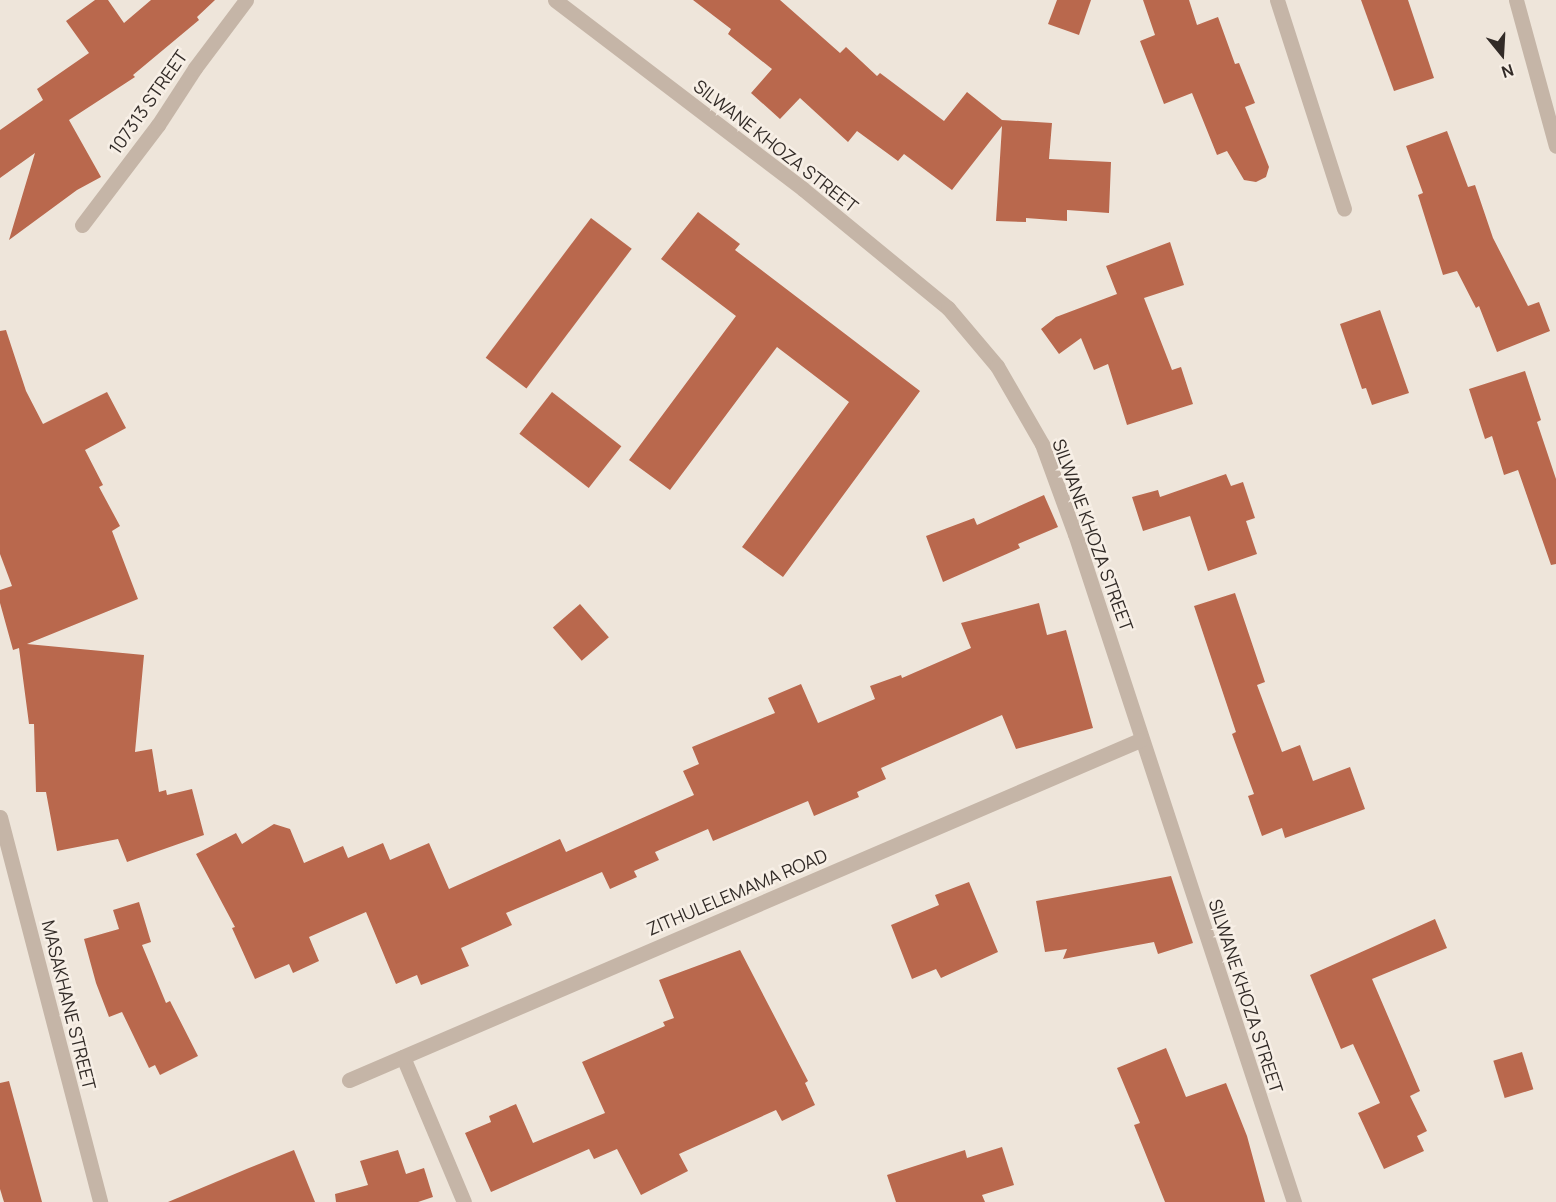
<!DOCTYPE html>
<style>
body{margin:0}
#map{position:relative;width:1556px;height:1202px;overflow:hidden;background:#eee5da;font-family:Manrope,sans-serif}
div>[style]{position:absolute}
.building>*{inset:0;background:#b9684d;transform-origin:0 0}
.minor>*{height:15px;margin:-7.5px;padding:0 7.5px;transform-origin:7.5px;border-radius:7.5px;background:#c5b5a7}
span{translate:-50% -50%;white-space:nowrap;text-align:center;line-height:1.15;-webkit-text-stroke:5px #f7efe6;paint-order:stroke}
.street-label{font-size:18px;color:#322b27}
.north{position:absolute;left:1472px;top:24px;width:60px;height:60px;-webkit-text-stroke:4px #f7efe6;paint-order:stroke;rotate:162deg;font-size:16px;font-weight:700;line-height:24px;text-align:center;color:#322b27}
.north::after{content:'';display:block;margin:auto;width:21px;height:27px;background:#322b27;clip-path:polygon(50% 0,100% 100%,50% 72%,0 100%)}
</style>
<div id="map">
<div class="building">
<i style="clip-path:polygon(95px 0,108px 0,124px 23px,151px 0,215px 0,197px 17px,199px 20px,133px 75px,135px 77px,69px 120px,101px 177px,77px 190px,9px 240px,35px 153px,0 178px,0 130px,43px 100px,37px 89px,89px 53px,66px 21px)"></i>
<i style="clip-path:polygon(693px 0,780px 0,840px 53px,846px 47px,877px 76px,880px 73px,944px 121px,967px 92px,1002px 120px,1052px 123px,1049px 159px,1111px 162px,1109px 213px,1067px 210px,1067px 221px,1026px 218px,1026px 222px,996px 221px,1002px 126px,952px 190px,904px 154px,898px 161px,857px 131px,848px 142px,800px 98px,780px 119px,751px 93px,772px 69px,728px 34px,731px 29px)"></i>
<i style="clip-path:polygon(1057px 0,1091px 0,1079px 35px,1048px 24px)"></i>
<i style="clip-path:polygon(1143px 0,1189px 0,1197px 25px,1218px 17px,1235px 64px,1239px 63px,1255px 103px,1245px 107px,1269px 167px,1266px 177px,1256px 182px,1244px 180px,1227px 151px,1217px 155px,1192px 93px,1164px 104px,1140px 41px,1155px 35px)"></i>
<i style="clip-path:polygon(1361px 0,1408px 0,1434px 78px,1394px 91px)"></i>
<i style="clip-path:polygon(1447px 131px,1468px 187px,1475px 185px,1493px 238px,1528px 306px,1539px 302px,1550px 331px,1497px 352px,1479px 306px,1476px 308px,1457px 271px,1443px 275px,1418px 195px,1423px 193px,1406px 146px)"></i>
<i style="clip-path:polygon(698px 212px,740px 244px,735px 250px,920px 391px,783px 577px,742px 547px,849px 402px,777px 347px,670px 490px,629px 460px,736px 316px,661px 259px)"></i>
<i style="left:591px;top:218px;width:51px;height:175px;rotate:37deg"></i>
<i style="clip-path:polygon(1170px 242px,1184px 285px,1144px 298px,1172px 370px,1181px 367px,1193px 404px,1127px 425px,1108px 364px,1094px 370px,1081px 338px,1059px 354px,1041px 329px,1056px 317px,1117px 294px,1106px 266px)"></i>
<i style="clip-path:polygon(1380px 310px,1409px 393px,1372px 405px,1366px 388px,1362px 389px,1340px 324px)"></i>
<i style="clip-path:polygon(6px 330px,26px 391px,43px 424px,107px 392px,126px 428px,85px 450px,103px 485px,99px 487px,120px 526px,112px 531px,138px 599px,27px 644px,144px 655px,135px 752px,152px 749px,159px 792px,166px 790px,167px 795px,192px 789px,204px 835px,127px 862px,118px 839px,57px 851px,46px 792px,36px 792px,34px 724px,29px 724px,19px 648px,13px 650px,0 603px,0 590px,12px 586px,0 554px,0 331px)"></i>
<i style="clip-path:polygon(1525px 371px,1541px 420px,1537px 422px,1556px 479px,1556px 564px,1551px 565px,1518px 470px,1504px 475px,1492px 436px,1485px 439px,1469px 389px)"></i>
<i style="left:552px;top:392px;width:88px;height:53px;rotate:38deg"></i>
<i style="clip-path:polygon(1226px 474px,1231px 486px,1243px 482px,1255px 518px,1246px 521px,1257px 554px,1208px 571px,1190px 516px,1143px 531px,1132px 497px,1158px 490px,1160px 497px)"></i>
<i style="clip-path:polygon(1044px 495px,1058px 527px,1018px 544px,1020px 548px,943px 582px,926px 536px,974px 518px,977px 525px)"></i>
<i style="clip-path:polygon(1235px 593px,1265px 682px,1257px 685px,1282px 752px,1300px 745px,1313px 781px,1350px 767px,1365px 809px,1285px 838px,1282px 828px,1262px 836px,1248px 796px,1254px 794px,1232px 734px,1236px 732px,1194px 606px)"></i>
<i style="clip-path:polygon(1039px 603px,1047px 635px,1066px 630px,1093px 728px,1016px 749px,1002px 715px,881px 768px,886px 779px,857px 792px,859px 797px,814px 816px,808px 801px,713px 841px,708px 829px,655px 852px,659px 860px,634px 871px,637px 877px,610px 889px,602px 872px,506px 913px,512px 925px,461px 948px,469px 966px,421px 985px,417px 975px,396px 984px,366px 912px,309px 937px,319px 961px,293px 973px,289px 964px,255px 979px,232px 928px,235px 927px,196px 854px,236px 833px,242px 844px,274px 824px,290px 829px,304px 863px,343px 846px,348px 858px,383px 843px,390px 860px,429px 843px,449px 889px,560px 839px,566px 852px,694px 795px,683px 771px,699px 764px,692px 747px,775px 713px,768px 698px,801px 684px,818px 723px,875px 699px,870px 686px,901px 675px,902px 678px,971px 648px,961px 623px)"></i>
<i style="left:580px;top:604px;width:44px;height:36px;rotate:49deg"></i>
<i style="clip-path:polygon(1171px 876px,1193px 943px,1158px 954px,1154px 942px,1063px 959px,1067px 949px,1045px 952px,1036px 901px)"></i>
<i style="clip-path:polygon(969px 882px,998px 952px,941px 978px,936px 969px,912px 979px,891px 925px,939px 905px,935px 895px)"></i>
<i style="clip-path:polygon(139px 902px,151px 942px,142px 945px,166px 1003px,170px 1001px,198px 1056px,160px 1075px,155px 1065px,149px 1068px,122px 1012px,109px 1017px,96px 983px,84px 939px,119px 929px,113px 910px)"></i>
<i style="clip-path:polygon(1435px 919px,1447px 948px,1372px 979px,1420px 1091px,1410px 1096px,1427px 1131px,1417px 1136px,1424px 1151px,1384px 1169px,1358px 1113px,1380px 1103px,1353px 1044px,1341px 1049px,1310px 975px)"></i>
<i style="clip-path:polygon(740px 950px,808px 1081px,805px 1083px,815px 1105px,782px 1121px,776px 1110px,679px 1154px,688px 1171px,641px 1195px,617px 1149px,594px 1159px,589px 1149px,491px 1192px,465px 1133px,491px 1122px,489px 1116px,516px 1104px,533px 1143px,605px 1113px,582px 1062px,665px 1026px,663px 1022px,674px 1018px,659px 980px)"></i>
<i style="clip-path:polygon(1166px 1048px,1186px 1097px,1226px 1083px,1247px 1136px,1265px 1202px,1165px 1202px,1134px 1125px,1140px 1123px,1117px 1068px)"></i>
<i style="left:1522px;top:1052px;width:39px;height:30px;rotate:73deg"></i>
<i style="clip-path:polygon(9px 1081px,42px 1202px,4px 1202px,0 1189px,0 1083px)"></i>
<i style="clip-path:polygon(1002px 1147px,1014px 1185px,982px 1195px,985px 1202px,896px 1202px,887px 1175px,965px 1150px,967px 1158px)"></i>
<i style="clip-path:polygon(294px 1150px,315px 1202px,168px 1202px,249px 1168px)"></i>
<i style="clip-path:polygon(398px 1150px,406px 1174px,424px 1168px,433px 1197px,418px 1202px,336px 1202px,335px 1194px,368px 1185px,360px 1161px)"></i>
</div>
<div class="minor">
<i style="left:555px;top:0;width:312px;rotate:37.3deg"></i>
<i style="left:803px;top:189px;width:188px;rotate:39.4deg"></i>
<i style="left:948px;top:308px;width:76px;rotate:49.8deg"></i>
<i style="left:997px;top:366px;width:90px;rotate:60deg"></i>
<i style="left:1042px;top:444px;width:96px;rotate:69.9deg"></i>
<i style="left:1075px;top:534px;width:703px;rotate:71.85deg"></i>
<i style="left:1277px;top:0;width:219px;rotate:72.2deg"></i>
<i style="left:1516px;top:0;width:151px;rotate:74.7deg"></i>
<i style="left:82px;top:225px;width:126px;rotate:-52.8deg"></i>
<i style="left:158px;top:125px;width:68px;rotate:-57deg"></i>
<i style="left:195px;top:68px;width:85px;rotate:-53.1deg"></i>
<i style="left:0;top:817px;width:398px;rotate:75.4deg"></i>
<i style="left:403px;top:1057px;width:157px;rotate:67.2deg"></i>
<i style="left:349px;top:1080px;width:861px;rotate:-23.26deg"></i>
</div>
<div class="street-label">
<span style="left:148px;top:102px;rotate:-55deg">107313 STREET</span>
<span style="left:776px;top:146px;rotate:38deg">SILWANE KHOZA STREET</span>
<span style="left:1093px;top:535px;rotate:70deg">SILWANE KHOZA STREET</span>
<span style="left:737px;top:892px;rotate:-23deg">ZITHULELEMAMA ROAD</span>
<span style="left:1246px;top:996px;rotate:72deg">SILWANE KHOZA STREET</span>
<span style="left:69px;top:1005px;rotate:76deg">MASAKHANE STREET</span>
</div>
<div class="north">N</div>
</div>
